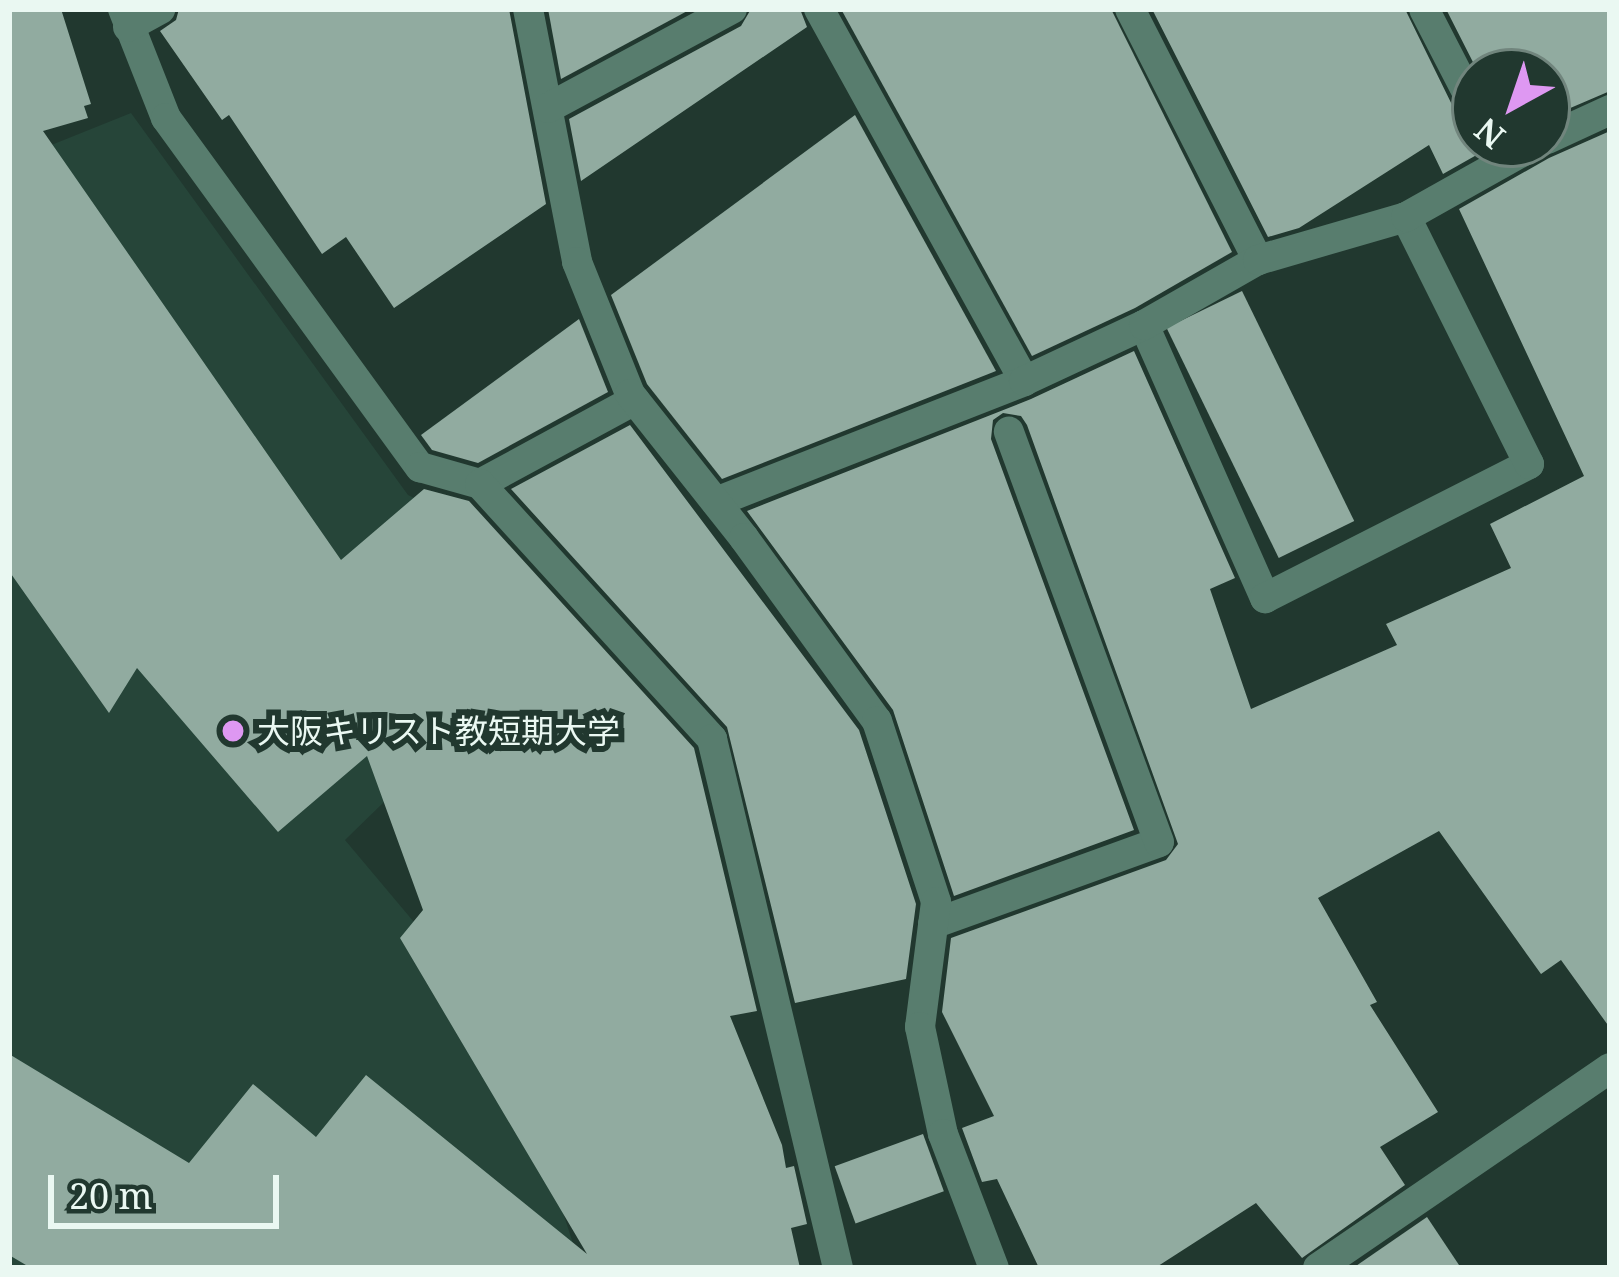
<!DOCTYPE html>
<meta charset="utf-8">
<style>
body{margin:0}
#map{position:relative;width:1619px;height:1277px;overflow:hidden;background:#21382f;font-family:"Noto Serif","Noto Sans JP",serif}
div>[style]{position:absolute}
.built>*{inset:0;background:#264539}
.building>*{inset:0;background:#91aba0;transform-origin:0 0}
.service>*{height:30px;margin:-15px;padding:0 15px;transform-origin:15px;border-radius:15px;background:#587d6e}
.minor>*{height:30px;margin:-15px;padding:0 15px;transform-origin:15px;border-radius:15px;background:#587d6e}
.dots>*{width:33px;height:33px;translate:-50% -50%;box-sizing:border-box;border:6px solid #21382f;border-radius:50%}
span{translate:-50% -50%;white-space:nowrap;text-align:center;line-height:1.15;-webkit-text-stroke:12px #21382f;paint-order:stroke}
.poi-label{font-size:33px;color:#eaf8f2}
.left{translate:0 -50%;text-align:left}
.frame{position:absolute;inset:0;border:12px solid #eaf8f2;pointer-events:none}
.north{position:absolute;left:1451px;top:48px;width:120px;height:120px;box-sizing:border-box;background:#21382f;border:3px solid #71857d;border-radius:50%;rotate:220deg;font-size:33px;font-weight:700;line-height:48px;text-align:center;color:#eaf8f2}
.north::after{content:'';display:block;margin:auto;width:42px;height:54px;background:#de98f2;clip-path:polygon(50% 0,100% 100%,50% 72%,0 100%)}
.scale{position:absolute;left:48px;top:1175px;width:231px;height:54px;box-sizing:border-box;border:6px solid #eaf8f2;border-top:0;padding-left:15px;font-size:36px;line-height:42px;white-space:nowrap;color:#eaf8f2;-webkit-text-stroke:9px #21382f;paint-order:stroke}
</style>
<div id="map">
<div class="built">
<i style="clip-path:polygon(131px 113px,408px 495px,483px 532px,570px 621px,345px 840px,503px 1028px,581px 1268px,9px 1268px,9px 162px)"></i>
</div>
<div class="building">
<i style="clip-path:polygon(9px 9px,61px 9px,91px 104px,84px 106px,88px 118px,43px 131px,341px 560px,424px 489px,469px 501px,694px 748px,757px 1011px,730px 1016px,782px 1145px,786px 1168px,794px 1166px,807px 1224px,791px 1228px,800px 1268px,31px 1268px,9px 1255px,9px 1054px,189px 1163px,253px 1084px,316px 1137px,366px 1075px,587px 1254px,400px 938px,423px 910px,367px 756px,278px 832px,137px 668px,109px 713px,9px 571px)"></i>
<i style="clip-path:polygon(179px 9px,509px 9px,546px 204px,394px 308px,346px 237px,322px 254px,229px 115px,222px 120px,160px 31px,176px 20px)"></i>
<i style="clip-path:polygon(548px 9px,691px 9px,561px 79px)"></i>
<i style="clip-path:polygon(751px 9px,800px 9px,807px 27px,581px 181px,569px 119px,741px 26px)"></i>
<i style="clip-path:polygon(841px 9px,1111px 9px,1232px 252px,1135px 308px,1032px 356px)"></i>
<i style="clip-path:polygon(1152px 9px,1405px 9px,1458px 117px,1475px 127px,1475px 144px,1496px 144px,1443px 174px,1429px 145px,1299px 228px,1268px 237px)"></i>
<i style="clip-path:polygon(1446px 9px,1610px 9px,1610px 91px,1547px 118px,1547px 72px,1478px 72px)"></i>
<i style="clip-path:polygon(855px 115px,996px 371px,722px 479px,647px 384px,611px 295px)"></i>
<i style="clip-path:polygon(1610px 131px,1610px 1028px,1561px 960px,1541px 974px,1439px 831px,1318px 898px,1377px 1002px,1370px 1005px,1438px 1112px,1380px 1147px,1405px 1185px,1302px 1258px,1256px 1203px,1155px 1268px,1039px 1268px,997px 1179px,982px 1182px,962px 1128px,994px 1116px,942px 1012px,951px 938px,1166px 860px,1178px 844px,1027px 425px,1021px 416px,1003px 413px,993px 420px,991px 439px,1134px 830px,954px 896px,893px 710px,747px 511px,1031px 399px,1134px 351px,1235px 578px,1210px 589px,1251px 709px,1397px 645px,1386px 624px,1511px 568px,1490px 524px,1584px 476px,1459px 209px,1549px 158px)"></i>
<i style="left:1242px;top:291px;width:256px;height:84px;rotate:64deg"></i>
<i style="clip-path:polygon(579px 319px,608px 392px,478px 463px,432px 450px,421px 435px)"></i>
<i style="clip-path:polygon(630px 425px,859px 730px,916px 904px,906px 979px,795px 1003px,727px 727px,511px 489px)"></i>
<i style="left:923px;top:1134px;width:61px;height:94px;rotate:70deg"></i>
<i style="clip-path:polygon(1427px 1217px,1461px 1268px,1353px 1268px)"></i>
</div>
<div class="service">
<i style="left:819px;top:9px;width:425px;rotate:61.1deg"></i>
<i style="left:1130px;top:9px;width:282px;rotate:63deg"></i>
<i style="left:1424px;top:9px;width:111px;rotate:62.7deg"></i>
<i style="left:1547px;top:139px;width:69px;rotate:-24.7deg"></i>
<i style="left:1144px;top:325px;width:299px;rotate:66.1deg"></i>
<i style="left:1265px;top:598px;width:296px;rotate:-26.9deg"></i>
<i style="left:1529px;top:464px;width:276px;rotate:-116.5deg"></i>
<i style="left:480px;top:484px;width:176px;rotate:-28.5deg"></i>
<i style="left:716px;top:502px;width:331px;rotate:-21.4deg"></i>
<i style="left:1024px;top:381px;width:132px;rotate:-25deg"></i>
<i style="left:1144px;top:325px;width:131px;rotate:-29.7deg"></i>
<i style="left:1258px;top:260px;width:154px;rotate:-16.2deg"></i>
<i style="left:1406px;top:217px;width:149px;rotate:-29.3deg"></i>
<i style="left:933px;top:924px;width:240px;rotate:-19.9deg"></i>
<i style="left:1159px;top:842px;width:437px;rotate:-110.1deg"></i>
</div>
<div class="minor">
<i style="left:123px;top:9px;width:117px;rotate:68.5deg"></i>
<i style="left:166px;top:118px;width:432px;rotate:54deg"></i>
<i style="left:420px;top:467px;width:62px;rotate:15.8deg"></i>
<i style="left:480px;top:484px;width:345px;rotate:47.7deg"></i>
<i style="left:712px;top:739px;width:544px;rotate:76.6deg"></i>
<i style="left:528px;top:9px;width:258px;rotate:79deg"></i>
<i style="left:577px;top:262px;width:142px;rotate:68.1deg"></i>
<i style="left:630px;top:394px;width:184px;rotate:51.6deg"></i>
<i style="left:744px;top:538px;width:226px;rotate:54deg"></i>
<i style="left:877px;top:721px;width:190px;rotate:71.9deg"></i>
<i style="left:936px;top:902px;width:126px;rotate:97.3deg"></i>
<i style="left:920px;top:1027px;width:109px;rotate:77.9deg"></i>
<i style="left:943px;top:1134px;width:143px;rotate:69.2deg"></i>
<i style="left:128px;top:27px;width:37px;rotate:-29deg"></i>
<i style="left:548px;top:108px;width:209px;rotate:-28.3deg"></i>
<i style="left:1318px;top:1268px;width:354px;rotate:-34.4deg"></i>
</div>
<div class="dots">
<i style="left:233px;top:731px;background:#de98f2"></i>
</div>
<div class="poi-label">
<span class="left" style="left:257px;top:731px">大阪キリスト教短期大学</span>
</div>
<div class="frame"></div>
<div class="north">N</div>
<div class="scale">20 m</div>
</div>
